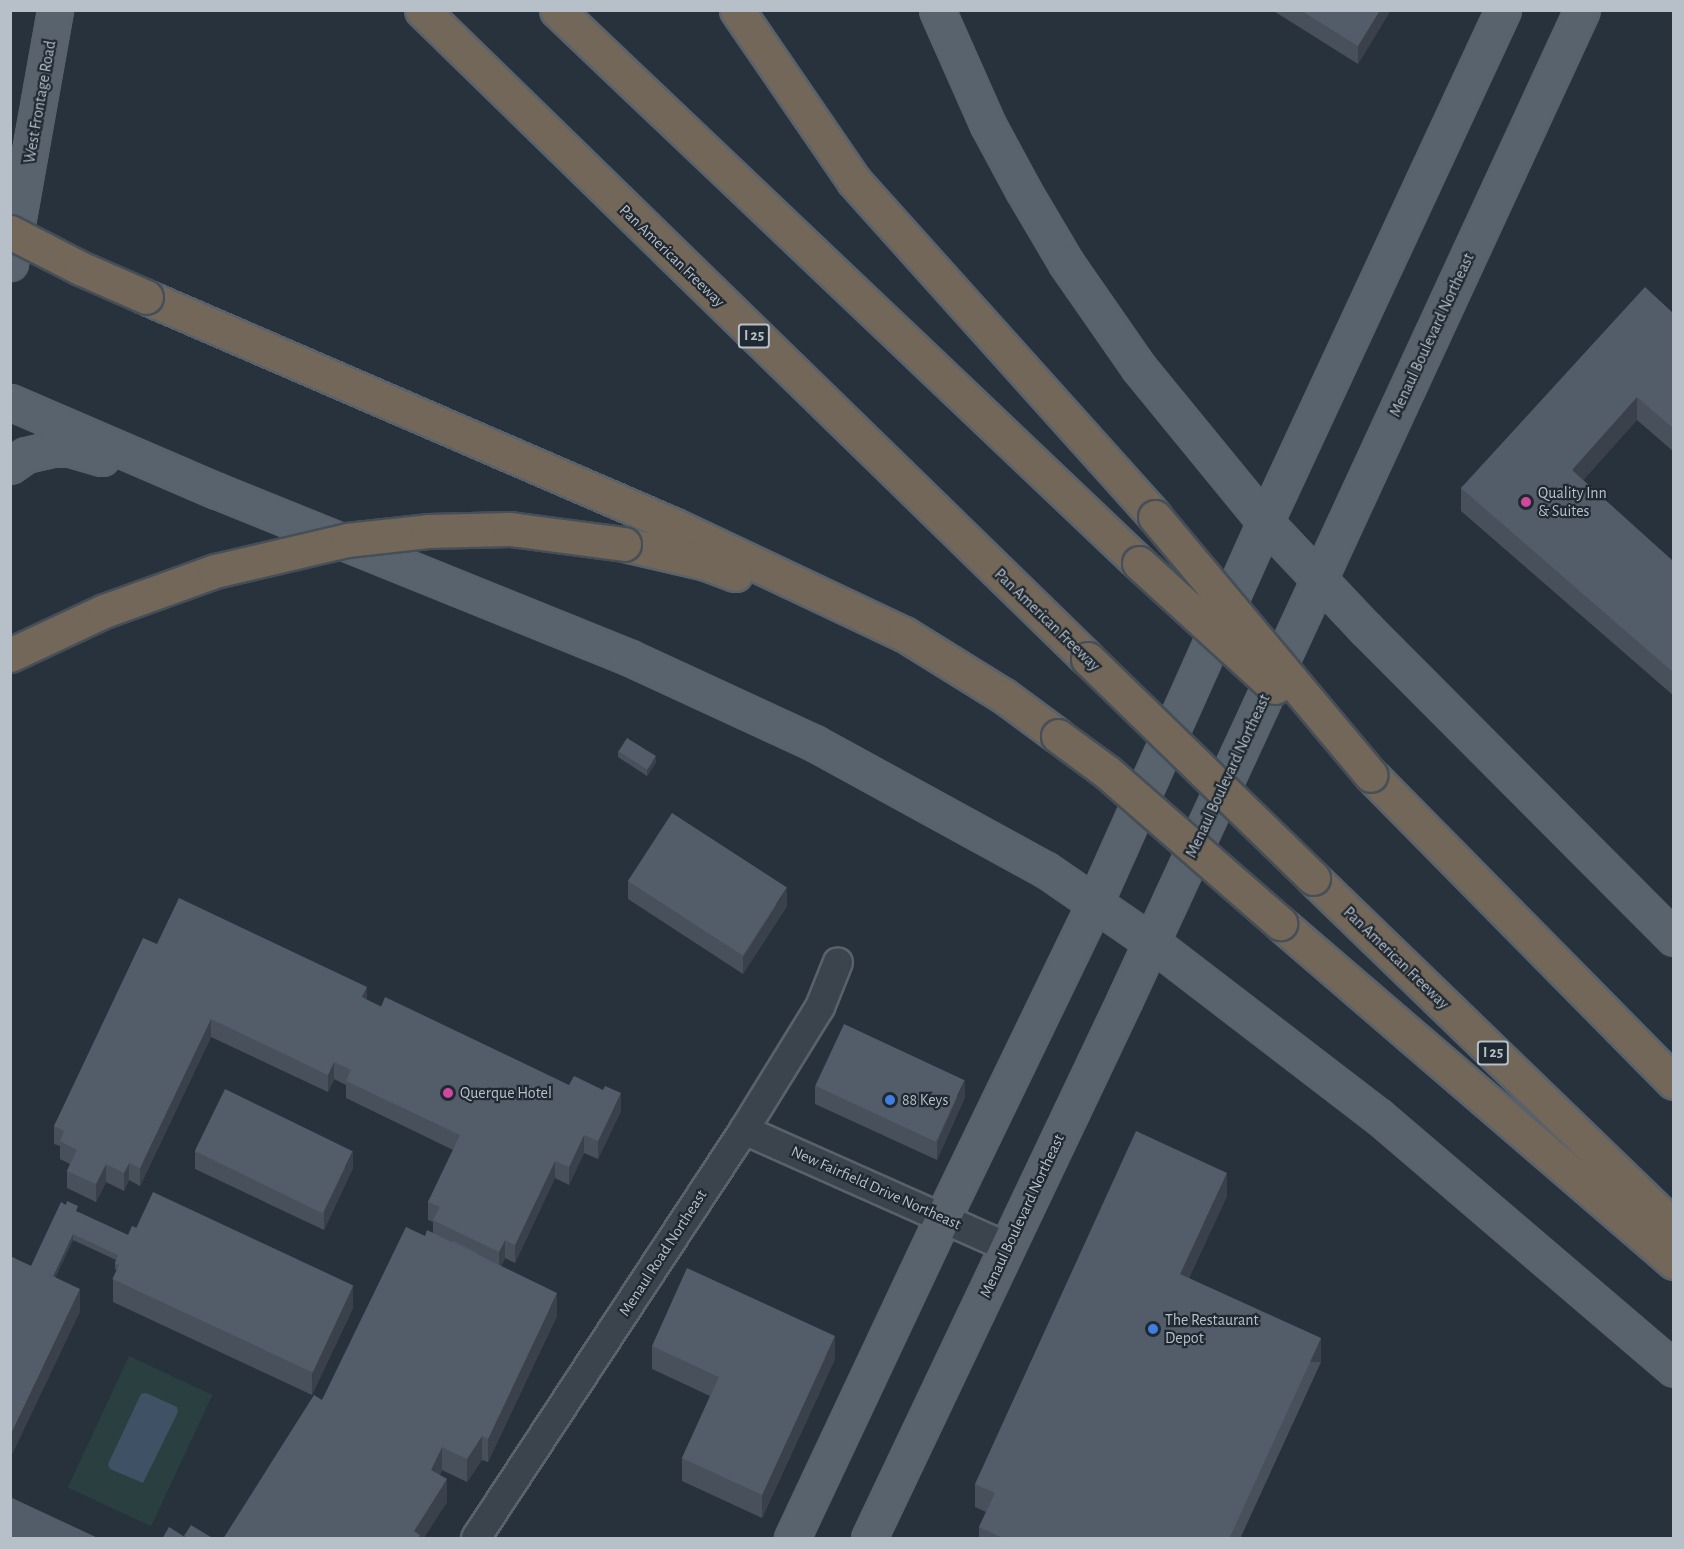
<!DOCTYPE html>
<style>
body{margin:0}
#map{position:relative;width:1684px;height:1549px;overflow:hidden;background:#27323d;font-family:"Alegreya Sans",sans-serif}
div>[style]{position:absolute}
.green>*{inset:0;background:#2a3f3f;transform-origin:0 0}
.water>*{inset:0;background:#3f5164}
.roads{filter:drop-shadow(2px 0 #59626b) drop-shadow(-2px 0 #59626b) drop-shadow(0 2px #59626b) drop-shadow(0 -2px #59626b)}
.minor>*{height:28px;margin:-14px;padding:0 14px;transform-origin:14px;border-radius:14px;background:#3b444d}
.major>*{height:33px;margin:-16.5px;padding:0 16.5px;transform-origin:16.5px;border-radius:16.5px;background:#59636d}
.highway>*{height:33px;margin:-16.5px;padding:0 16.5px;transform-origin:16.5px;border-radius:16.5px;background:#726759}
.bridges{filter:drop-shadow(2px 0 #464f58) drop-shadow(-2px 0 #464f58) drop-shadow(0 2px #464f58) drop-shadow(0 -2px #464f58)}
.highway-bridge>*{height:33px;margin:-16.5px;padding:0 16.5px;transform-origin:16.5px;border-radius:16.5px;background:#726759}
.wall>*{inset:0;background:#47505b}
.shaded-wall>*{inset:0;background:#3a414a;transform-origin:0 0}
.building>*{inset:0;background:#535d6a;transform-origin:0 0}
.dots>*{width:16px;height:16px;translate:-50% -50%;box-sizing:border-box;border:3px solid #202932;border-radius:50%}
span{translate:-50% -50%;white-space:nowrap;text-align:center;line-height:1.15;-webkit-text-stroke:4.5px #202932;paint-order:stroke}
.shield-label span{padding:2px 4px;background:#202932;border:2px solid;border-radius:4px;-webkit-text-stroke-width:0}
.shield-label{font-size:15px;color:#b7bfc8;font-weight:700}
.street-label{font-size:16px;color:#b7bfc8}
.poi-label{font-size:16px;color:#b7bfc8}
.left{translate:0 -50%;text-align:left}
.frame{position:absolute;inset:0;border:12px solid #b7bfc8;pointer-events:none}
</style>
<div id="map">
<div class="green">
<i style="left:129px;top:1356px;width:92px;height:145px;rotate:25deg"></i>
</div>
<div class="water">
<i style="clip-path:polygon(146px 1393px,177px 1407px,178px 1412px,143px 1483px,110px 1469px,108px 1464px,141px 1394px)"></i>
</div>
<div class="roads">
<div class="minor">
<i style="left:744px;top:1130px;width:288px;rotate:24deg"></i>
<i style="left:476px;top:1538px;width:488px;rotate:-56.7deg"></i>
<i style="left:744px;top:1130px;width:145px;rotate:-58.3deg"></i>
<i style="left:820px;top:1007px;width:48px;rotate:-68.2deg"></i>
</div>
<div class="major">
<i style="left:937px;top:10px;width:126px;rotate:66.1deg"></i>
<i style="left:988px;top:125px;width:74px;rotate:61.7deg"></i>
<i style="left:1023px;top:190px;width:85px;rotate:59.5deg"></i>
<i style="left:1066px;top:263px;width:128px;rotate:55.2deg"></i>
<i style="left:1139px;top:368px;width:199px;rotate:50.7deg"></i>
<i style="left:1265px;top:522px;width:147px;rotate:46.7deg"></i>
<i style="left:1366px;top:629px;width:436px;rotate:45.1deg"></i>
<i style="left:10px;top:263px;width:257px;rotate:-79.9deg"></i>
<i style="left:10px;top:402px;width:225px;rotate:23.3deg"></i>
<i style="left:217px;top:491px;width:445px;rotate:22deg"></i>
<i style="left:630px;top:658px;width:203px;rotate:24.8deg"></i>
<i style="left:814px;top:743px;width:264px;rotate:28.7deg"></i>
<i style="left:1046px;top:870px;width:127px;rotate:34.4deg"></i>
<i style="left:1151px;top:942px;width:286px;rotate:37.5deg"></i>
<i style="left:1378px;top:1116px;width:389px;rotate:40.5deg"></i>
<i style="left:10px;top:466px;width:19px;rotate:-35deg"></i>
<i style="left:26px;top:455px;width:27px;rotate:-13deg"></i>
<i style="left:52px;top:449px;width:18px"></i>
<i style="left:70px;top:449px;width:33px;rotate:16deg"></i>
<i style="left:792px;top:1538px;width:355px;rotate:-64.8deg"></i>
<i style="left:943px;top:1217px;width:350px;rotate:-64.2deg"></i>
<i style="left:1095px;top:902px;width:416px;rotate:-65.9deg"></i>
<i style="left:1265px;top:522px;width:565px;rotate:-65.07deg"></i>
<i style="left:869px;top:1538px;width:597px;rotate:-64.59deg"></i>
<i style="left:1125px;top:999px;width:1089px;rotate:-65.2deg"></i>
</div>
<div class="highway">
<i style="left:422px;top:10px;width:930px;rotate:44.26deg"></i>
<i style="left:557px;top:10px;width:803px;rotate:43.54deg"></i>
<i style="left:737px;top:10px;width:207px;rotate:55.6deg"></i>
<i style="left:854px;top:181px;width:451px;rotate:48.1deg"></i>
<i style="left:146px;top:297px;width:574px;rotate:23.4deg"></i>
<i style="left:673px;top:525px;width:255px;rotate:25.3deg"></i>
<i style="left:904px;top:634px;width:118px;rotate:31.8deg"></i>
<i style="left:1004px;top:696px;width:67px;rotate:36.5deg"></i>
<i style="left:624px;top:544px;width:84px;rotate:13deg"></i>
<i style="left:706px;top:563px;width:31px;rotate:21deg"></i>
<i style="left:1371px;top:775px;width:431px;rotate:45.4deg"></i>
<i style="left:1313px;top:878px;width:502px;rotate:44.03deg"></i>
<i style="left:1280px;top:923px;width:520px;rotate:40.71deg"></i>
</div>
</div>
<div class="bridges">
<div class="highway-bridge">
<i style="left:10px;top:232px;width:79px;rotate:27.2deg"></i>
<i style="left:80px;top:268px;width:72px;rotate:23.7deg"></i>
<i style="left:1155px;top:517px;width:336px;rotate:50.1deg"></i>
<i style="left:1139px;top:563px;width:184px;rotate:42.4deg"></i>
<i style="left:10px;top:655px;width:104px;rotate:-25.1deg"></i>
<i style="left:104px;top:611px;width:118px;rotate:-19.8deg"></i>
<i style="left:215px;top:571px;width:136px;rotate:-13.2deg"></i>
<i style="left:347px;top:540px;width:81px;rotate:-6.3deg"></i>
<i style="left:428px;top:531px;width:82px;rotate:-1.4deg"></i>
<i style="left:510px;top:529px;width:115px;rotate:7.5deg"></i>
<i style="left:1088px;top:659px;width:314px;rotate:44.2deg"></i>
<i style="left:1058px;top:736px;width:61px;rotate:36.3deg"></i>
<i style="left:1107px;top:772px;width:230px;rotate:41.1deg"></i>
</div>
</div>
<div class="wall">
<i style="clip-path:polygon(1272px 10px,1389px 10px,1389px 13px,1358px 64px)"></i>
<i style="clip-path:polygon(1674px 314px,1674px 452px,1637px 420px,1583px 480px,1674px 562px,1674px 696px,1461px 511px,1461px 488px)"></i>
<i style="clip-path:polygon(618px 751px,656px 762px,647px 776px,618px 757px)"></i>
<i style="clip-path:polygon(628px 881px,787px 906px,743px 974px,628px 899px)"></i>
<i style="clip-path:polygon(157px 944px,367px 1000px,621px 1111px,598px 1159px,584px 1153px,569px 1185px,555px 1178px,515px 1263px,505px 1258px,501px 1266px,557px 1316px,488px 1462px,482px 1460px,467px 1482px,442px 1470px,440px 1475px,447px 1502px,423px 1539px,223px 1539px,322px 1400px,425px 1236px,433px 1233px,433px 1222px,428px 1220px,428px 1202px,453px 1150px,346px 1098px,346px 1085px,334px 1079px,328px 1092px,211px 1037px,140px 1186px,129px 1180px,124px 1191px,106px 1182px,96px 1202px,67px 1188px,67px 1171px,70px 1164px,60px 1159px,60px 1146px,54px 1144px,54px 1126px)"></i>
<i style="clip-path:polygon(815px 1086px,965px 1097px,937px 1160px,815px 1104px)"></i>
<i style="clip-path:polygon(195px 1151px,353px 1168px,324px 1230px,195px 1169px)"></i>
<i style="clip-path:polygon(1227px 1196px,1189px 1278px,1321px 1362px,1240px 1539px,979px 1539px,979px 1527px,986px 1512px,975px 1507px,975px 1484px)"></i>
<i style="clip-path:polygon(78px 1212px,128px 1235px,353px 1308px,312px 1395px,113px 1302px,113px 1279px,117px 1270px,115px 1269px,115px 1263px,116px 1260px,73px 1240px,55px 1277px,80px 1312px,31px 1266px)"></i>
<i style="clip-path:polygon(652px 1346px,835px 1359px,762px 1518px,682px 1481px,682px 1458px,710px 1396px,652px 1369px)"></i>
</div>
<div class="shaded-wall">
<i style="clip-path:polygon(1380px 10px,1389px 10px,1389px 13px,1358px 64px,1358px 46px)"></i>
<i style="clip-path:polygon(1637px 397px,1637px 420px,1572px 493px,1572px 470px)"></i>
<i style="clip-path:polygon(656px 756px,656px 762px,647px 776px,647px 770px)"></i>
<i style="clip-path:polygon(787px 888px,787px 906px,743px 974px,743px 957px)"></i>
<i style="clip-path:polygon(367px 987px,367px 1005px,362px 997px)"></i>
<i style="clip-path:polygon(211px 1019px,211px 1037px,140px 1186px,140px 1168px)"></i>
<i style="clip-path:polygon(334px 1062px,334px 1079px,328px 1092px,328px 1075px)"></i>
<i style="clip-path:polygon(965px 1080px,965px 1097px,937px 1160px,937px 1142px)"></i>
<i style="clip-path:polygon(621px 1093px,621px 1111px,598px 1159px,598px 1141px)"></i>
<i style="clip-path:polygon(584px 1135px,584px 1153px,569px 1185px,569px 1167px)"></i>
<i style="clip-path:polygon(353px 1151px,353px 1168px,324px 1230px,324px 1212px)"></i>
<i style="clip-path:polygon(555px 1161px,555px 1178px,515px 1263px,515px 1245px)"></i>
<i style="clip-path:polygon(129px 1163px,129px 1180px,124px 1191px,124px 1173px)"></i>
<i style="clip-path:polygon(106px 1164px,106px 1182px,96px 1202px,96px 1184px)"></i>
<i style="clip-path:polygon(1227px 1173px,1227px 1196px,1180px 1297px,1180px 1274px)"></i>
<i style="clip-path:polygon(73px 1234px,73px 1240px,52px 1285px,52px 1279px)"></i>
<i style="clip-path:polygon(505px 1240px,505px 1258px,499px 1270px,499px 1252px)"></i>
<i style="clip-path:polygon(353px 1285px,353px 1308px,312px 1395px,312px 1372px)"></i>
<i style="clip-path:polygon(80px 1289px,80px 1312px,10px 1459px,10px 1436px)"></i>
<i style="clip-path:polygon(557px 1293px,557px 1316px,488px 1462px,488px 1439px)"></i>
<i style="clip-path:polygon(835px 1336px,835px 1359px,762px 1518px,762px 1495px)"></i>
<i style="left:1321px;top:1338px;width:24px;height:221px;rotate:90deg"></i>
<i style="clip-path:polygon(482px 1436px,482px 1460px,467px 1482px,467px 1459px)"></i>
<i style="clip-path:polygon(442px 1447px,442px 1470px,431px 1493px,431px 1470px)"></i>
<i style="clip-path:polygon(447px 1479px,447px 1502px,423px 1539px,414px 1539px,414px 1531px)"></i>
</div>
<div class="building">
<i style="clip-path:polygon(1300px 10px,1380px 10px,1358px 46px)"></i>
<i style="clip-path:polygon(1645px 287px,1674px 314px,1674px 429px,1637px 397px,1572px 470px,1674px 562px,1674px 673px,1461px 488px)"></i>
<i style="left:627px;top:738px;width:34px;height:16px;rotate:32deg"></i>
<i style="left:672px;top:813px;width:137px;height:81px;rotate:33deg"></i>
<i style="clip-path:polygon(179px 898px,367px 987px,362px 997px,381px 1007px,385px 997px,569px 1085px,574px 1076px,603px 1090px,605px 1086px,621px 1093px,598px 1141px,584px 1135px,569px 1167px,555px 1161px,515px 1245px,505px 1240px,499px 1252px,433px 1220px,440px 1207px,428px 1202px,460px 1135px,346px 1081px,351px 1070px,334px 1062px,328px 1075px,211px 1019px,140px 1168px,129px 1163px,124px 1173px,106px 1164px,96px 1184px,67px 1171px,77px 1150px,60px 1141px,64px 1131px,54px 1126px,143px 938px,157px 944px)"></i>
<i style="left:844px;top:1024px;width:133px;height:68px;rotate:25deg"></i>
<i style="left:225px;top:1089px;width:142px;height:69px;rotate:26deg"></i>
<i style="clip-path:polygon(1136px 1131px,1227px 1173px,1180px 1274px,1321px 1338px,1229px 1539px,1005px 1539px,979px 1527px,995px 1493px,975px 1484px)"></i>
<i style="left:153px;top:1192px;width:221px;height:96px;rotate:25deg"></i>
<i style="clip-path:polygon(67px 1201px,78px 1206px,76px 1211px,128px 1235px,132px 1226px,137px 1228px,119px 1265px,115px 1263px,118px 1255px,73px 1234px,53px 1276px,31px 1266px,61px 1202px,66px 1205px)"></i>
<i style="clip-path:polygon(406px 1227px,425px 1236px,427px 1230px,557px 1293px,488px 1439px,482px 1436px,467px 1459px,442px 1447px,431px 1470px,447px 1479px,414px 1531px,420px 1535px,418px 1539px,223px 1539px,314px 1395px,322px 1400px)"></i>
<i style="clip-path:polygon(453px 1241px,477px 1253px,477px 1254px,452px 1242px)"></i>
<i style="clip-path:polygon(10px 1256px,80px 1289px,10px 1436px)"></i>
<i style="clip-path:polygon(687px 1268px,835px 1336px,762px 1495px,682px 1458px,719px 1377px,652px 1346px)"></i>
<i style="clip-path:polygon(10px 1497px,100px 1539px,10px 1539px)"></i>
<i style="clip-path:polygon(191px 1525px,214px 1539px,188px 1539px,184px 1536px)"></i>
<i style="clip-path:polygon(169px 1527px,188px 1539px,162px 1539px)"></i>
</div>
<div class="dots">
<i style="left:1526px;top:502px;background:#d1479c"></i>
<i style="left:448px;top:1093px;background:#d1479c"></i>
<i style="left:890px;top:1100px;background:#3f7fe0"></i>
<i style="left:1153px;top:1329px;background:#3f7fe0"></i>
</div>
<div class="shield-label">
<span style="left:754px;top:336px">I 25</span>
<span style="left:1493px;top:1053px">I 25</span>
</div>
<div class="street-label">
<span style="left:40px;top:102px;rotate:-80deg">West Frontage Road</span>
<span style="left:672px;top:256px;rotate:44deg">Pan American Freeway</span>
<span style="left:1432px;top:335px;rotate:-65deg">Menaul Boulevard Northeast</span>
<span style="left:1047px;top:620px;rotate:44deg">Pan American Freeway</span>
<span style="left:1228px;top:776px;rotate:-65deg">Menaul Boulevard Northeast</span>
<span style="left:1396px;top:958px;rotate:44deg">Pan American Freeway</span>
<span style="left:876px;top:1188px;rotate:24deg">New Fairfield Drive Northeast</span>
<span style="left:1022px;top:1216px;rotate:-65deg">Menaul Boulevard Northeast</span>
<span style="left:663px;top:1253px;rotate:-57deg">Menaul Road Northeast</span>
</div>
<div class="poi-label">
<span class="left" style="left:1538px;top:502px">Quality Inn<br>&amp; Suites</span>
<span class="left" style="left:460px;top:1093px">Querque Hotel</span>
<span class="left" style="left:902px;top:1100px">88 Keys</span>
<span class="left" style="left:1165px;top:1329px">The Restaurant<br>Depot</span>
</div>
<div class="frame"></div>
</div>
